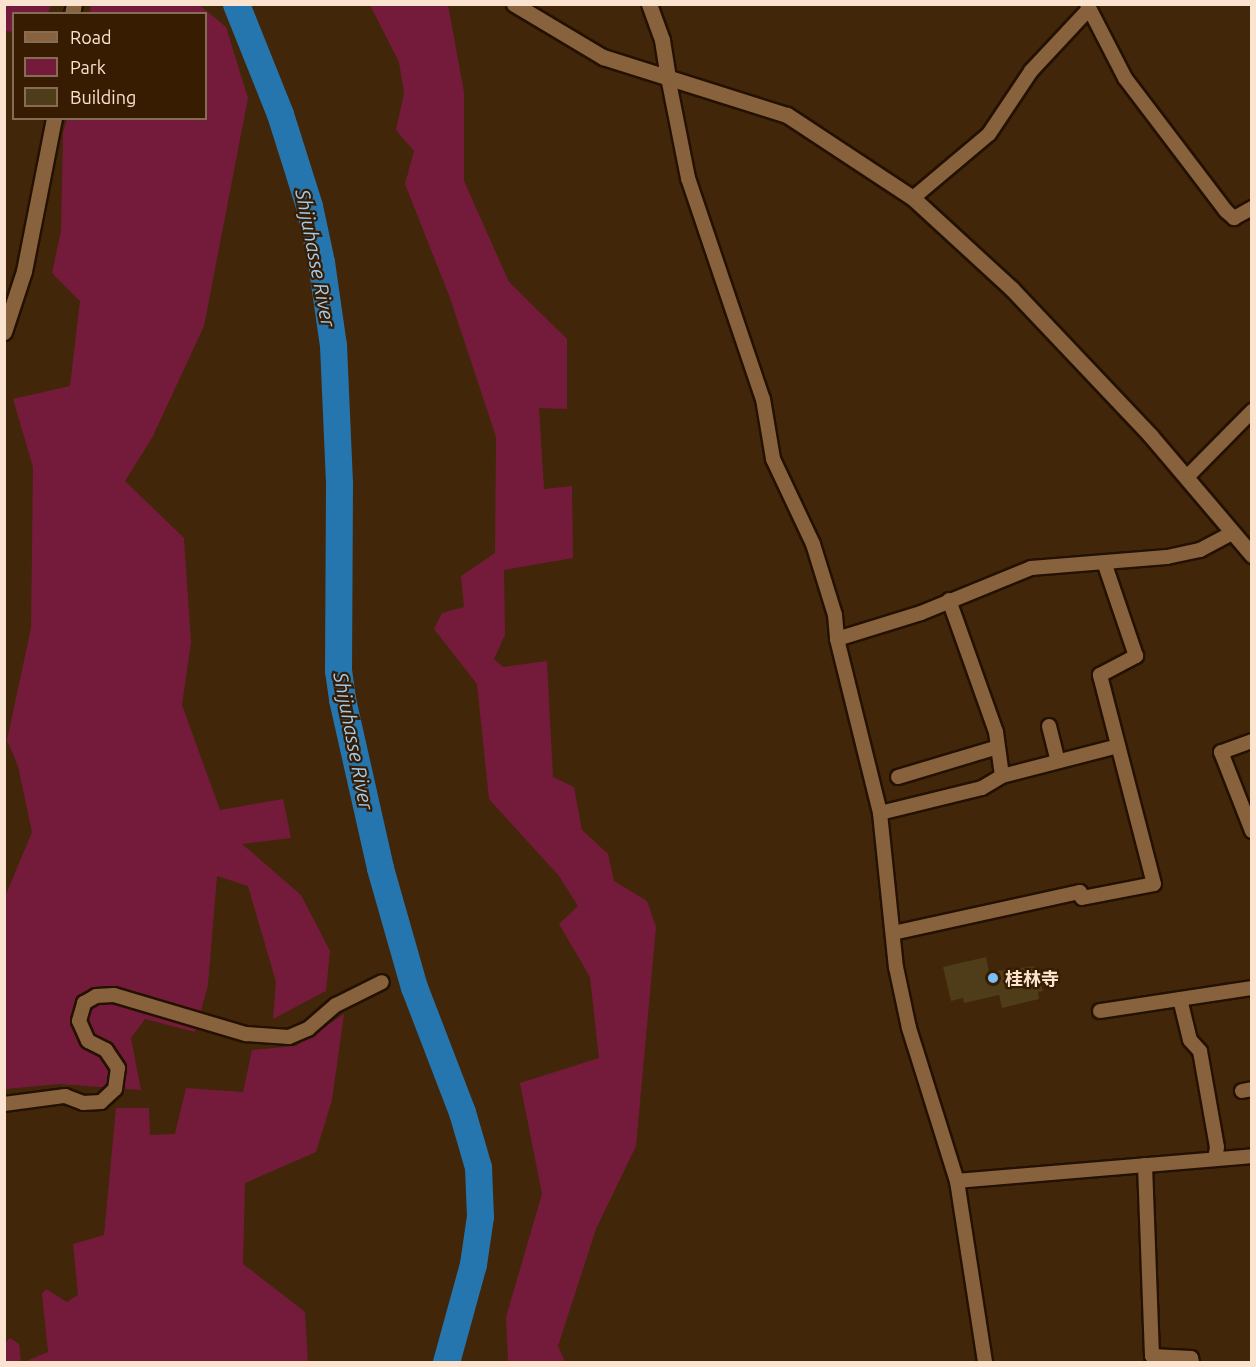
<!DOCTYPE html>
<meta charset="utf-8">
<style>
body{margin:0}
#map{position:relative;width:1256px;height:1367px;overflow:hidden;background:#41260a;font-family:Ubuntu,"Noto Sans JP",sans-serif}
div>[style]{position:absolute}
.green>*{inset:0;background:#741b3b}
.river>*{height:27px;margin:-13.5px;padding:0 13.5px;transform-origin:13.5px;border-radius:13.5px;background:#2576ae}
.building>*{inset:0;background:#4e3d18}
.roads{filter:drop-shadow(2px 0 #231101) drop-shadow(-2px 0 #231101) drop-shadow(0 2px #231101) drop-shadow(0 -2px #231101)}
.minor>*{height:14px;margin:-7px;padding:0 7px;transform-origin:7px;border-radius:7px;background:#88623d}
.tertiary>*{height:15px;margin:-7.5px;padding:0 7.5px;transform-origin:7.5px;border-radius:7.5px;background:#88623d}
.dots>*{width:16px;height:16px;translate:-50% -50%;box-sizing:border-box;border:3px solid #371c01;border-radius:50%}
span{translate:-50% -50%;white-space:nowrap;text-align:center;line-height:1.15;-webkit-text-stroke:4.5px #371c01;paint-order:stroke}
.poi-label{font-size:18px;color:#fae4d0;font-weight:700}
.left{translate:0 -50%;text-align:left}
.water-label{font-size:20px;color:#9fccf0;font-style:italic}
.frame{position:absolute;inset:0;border:6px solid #fae4d0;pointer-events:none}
.legend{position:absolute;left:12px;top:12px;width:195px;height:108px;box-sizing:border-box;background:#371c01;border:2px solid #856c54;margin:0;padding:8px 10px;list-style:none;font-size:18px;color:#fae4d0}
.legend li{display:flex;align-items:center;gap:12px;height:30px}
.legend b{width:30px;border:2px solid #856c54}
</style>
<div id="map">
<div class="green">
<i style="clip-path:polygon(4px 5px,5px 4px,51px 5px,48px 13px,14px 14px,13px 32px,5px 31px)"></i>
<i style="clip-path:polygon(91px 5px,199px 5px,226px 27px,248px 98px,204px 326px,152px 438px,125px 481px,184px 538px,191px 642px,182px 705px,220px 810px,283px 799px,291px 838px,242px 844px,301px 895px,330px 951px,326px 991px,273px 1019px,276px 982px,248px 886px,217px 876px,208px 985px,195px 1032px,145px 1019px,131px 1038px,141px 1090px,60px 1084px,5px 1089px,5px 897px,32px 832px,18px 766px,7px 740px,31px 628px,33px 467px,13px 399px,70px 386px,80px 301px,52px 273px,61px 231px,63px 133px,67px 119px,206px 118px,206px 14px,90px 13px)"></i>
<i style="clip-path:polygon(370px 5px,448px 5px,464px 92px,464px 181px,509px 282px,567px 339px,567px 409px,539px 408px,544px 489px,572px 486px,573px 558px,504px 570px,505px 635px,494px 659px,503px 667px,547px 661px,553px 777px,574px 787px,582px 830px,608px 854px,614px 881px,647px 901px,656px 927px,636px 1146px,596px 1229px,558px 1346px,565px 1362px,508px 1362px,506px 1317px,542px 1194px,520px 1083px,599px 1058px,590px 977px,559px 924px,578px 906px,559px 876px,489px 799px,477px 684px,434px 629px,442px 613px,464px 607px,461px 576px,495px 553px,496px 437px,450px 298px,405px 184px,414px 151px,396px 130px,404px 93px,399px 62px)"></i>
<i style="clip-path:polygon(344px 1014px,332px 1100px,316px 1152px,245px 1183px,243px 1264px,305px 1312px,308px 1362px,24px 1362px,48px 1352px,42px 1294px,46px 1289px,67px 1302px,78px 1295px,73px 1244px,104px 1235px,116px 1108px,149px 1108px,150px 1135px,175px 1134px,186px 1088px,243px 1092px,252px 1050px,296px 1046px)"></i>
<i style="clip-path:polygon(10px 1338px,19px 1344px,21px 1362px,5px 1362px,5px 1343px)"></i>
</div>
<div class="river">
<i style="left:236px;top:4px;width:118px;rotate:68.2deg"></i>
<i style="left:280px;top:114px;width:96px;rotate:72.5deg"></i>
<i style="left:309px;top:206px;width:57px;rotate:77.9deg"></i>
<i style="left:321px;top:262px;width:84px;rotate:81.8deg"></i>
<i style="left:333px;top:345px;width:138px;rotate:87.5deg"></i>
<i style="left:339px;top:483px;width:187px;rotate:90.3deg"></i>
<i style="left:338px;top:670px;width:29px;rotate:82deg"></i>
<i style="left:342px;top:699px;width:173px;rotate:77.3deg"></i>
<i style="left:380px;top:868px;width:124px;rotate:74.1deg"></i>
<i style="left:414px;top:987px;width:134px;rotate:69deg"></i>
<i style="left:462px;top:1112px;width:57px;rotate:73.8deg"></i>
<i style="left:478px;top:1167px;width:49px;rotate:87.7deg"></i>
<i style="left:480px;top:1216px;width:49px;rotate:98.3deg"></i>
<i style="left:473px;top:1264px;width:102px;rotate:105.4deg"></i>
</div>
<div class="building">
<i style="clip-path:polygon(986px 957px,989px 972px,1034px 966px,1043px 991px,1038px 992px,1039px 999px,1002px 1008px,999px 995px,964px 1003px,963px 998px,951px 1001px,943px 967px)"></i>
</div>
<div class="roads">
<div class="minor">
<i style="left:1087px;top:4px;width:83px;rotate:62.8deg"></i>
<i style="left:1125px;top:78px;width:167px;rotate:52.8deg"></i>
<i style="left:1226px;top:211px;width:11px;rotate:41deg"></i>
<i style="left:1234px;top:218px;width:21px;rotate:-29deg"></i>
<i style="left:668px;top:77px;width:103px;rotate:78.8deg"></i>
<i style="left:688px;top:178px;width:233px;rotate:71.3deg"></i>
<i style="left:763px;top:399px;width:61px;rotate:80.5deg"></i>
<i style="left:773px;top:459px;width:94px;rotate:64.8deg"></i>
<i style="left:813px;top:544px;width:74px;rotate:72.8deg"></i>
<i style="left:835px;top:615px;width:24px;rotate:85deg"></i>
<i style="left:837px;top:639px;width:179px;rotate:76.1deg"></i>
<i style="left:880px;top:813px;width:155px;rotate:84.1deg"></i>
<i style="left:896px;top:967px;width:62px;rotate:78deg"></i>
<i style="left:909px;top:1028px;width:160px;rotate:72.6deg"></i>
<i style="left:957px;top:1181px;width:183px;rotate:81.2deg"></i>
<i style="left:913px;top:198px;width:99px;rotate:-40.1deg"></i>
<i style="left:989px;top:134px;width:76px;rotate:-56.3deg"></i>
<i style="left:1031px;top:71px;width:85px;rotate:-46.9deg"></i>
<i style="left:1187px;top:477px;width:93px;rotate:-45.4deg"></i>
<i style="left:949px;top:600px;width:140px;rotate:70.4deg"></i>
<i style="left:996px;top:732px;width:44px;rotate:82.2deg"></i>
<i style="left:837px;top:639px;width:88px;rotate:-17.2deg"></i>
<i style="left:921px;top:613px;width:119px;rotate:-22.2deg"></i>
<i style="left:1031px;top:568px;width:136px;rotate:-4.6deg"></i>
<i style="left:1167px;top:557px;width:34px;rotate:-12deg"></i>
<i style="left:1200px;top:550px;width:36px;rotate:-28deg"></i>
<i style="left:1049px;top:726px;width:36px;rotate:76deg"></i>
<i style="left:1252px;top:741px;width:33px;rotate:160deg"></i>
<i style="left:1221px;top:752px;width:85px;rotate:68.6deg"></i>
<i style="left:898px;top:777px;width:104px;rotate:-16.7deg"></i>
<i style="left:880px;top:813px;width:105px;rotate:-13.8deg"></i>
<i style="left:982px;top:788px;width:23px;rotate:-31deg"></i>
<i style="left:1002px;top:776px;width:120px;rotate:-14.5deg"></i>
<i style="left:893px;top:933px;width:191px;rotate:-12.4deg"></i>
<i style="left:1080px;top:892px;width:6px;rotate:72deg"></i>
<i style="left:1082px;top:898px;width:73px;rotate:-11deg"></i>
<i style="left:1154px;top:884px;width:216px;rotate:-104.5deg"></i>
<i style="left:1100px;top:675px;width:41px;rotate:-27.8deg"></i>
<i style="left:1136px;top:656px;width:99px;rotate:-108.8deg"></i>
<i style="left:1180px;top:999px;width:42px;rotate:76.3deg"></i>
<i style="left:1190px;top:1040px;width:15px;rotate:48deg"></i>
<i style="left:1200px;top:1051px;width:97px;rotate:80deg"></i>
<i style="left:1217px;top:1147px;width:12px;rotate:99deg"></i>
<i style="left:1100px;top:1011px;width:154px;rotate:-8.6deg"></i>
<i style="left:1242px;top:1091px;width:10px;rotate:-11deg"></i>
<i style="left:4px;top:1104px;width:62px;rotate:-7.5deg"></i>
<i style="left:65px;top:1096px;width:19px;rotate:21deg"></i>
<i style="left:83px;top:1103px;width:18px;rotate:-3deg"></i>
<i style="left:101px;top:1102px;width:19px;rotate:-43deg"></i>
<i style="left:115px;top:1089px;width:21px;rotate:-82deg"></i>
<i style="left:118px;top:1068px;width:22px;rotate:-124deg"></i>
<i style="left:106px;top:1050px;width:20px;rotate:-153deg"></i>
<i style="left:88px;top:1041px;width:22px;rotate:-114deg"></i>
<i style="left:79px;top:1021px;width:19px;rotate:-74deg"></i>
<i style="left:84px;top:1003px;width:14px;rotate:-30deg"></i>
<i style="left:96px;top:996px;width:18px;rotate:-3deg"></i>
<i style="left:114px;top:995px;width:138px;rotate:16.5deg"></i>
<i style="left:246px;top:1034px;width:43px;rotate:4deg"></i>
<i style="left:289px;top:1037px;width:21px;rotate:-23deg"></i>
<i style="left:308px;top:1029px;width:37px;rotate:-41deg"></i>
<i style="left:336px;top:1005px;width:51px;rotate:-26.6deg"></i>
<i style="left:1145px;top:1165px;width:191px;rotate:87.9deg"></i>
<i style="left:1152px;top:1356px;width:39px;rotate:3deg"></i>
<i style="left:1191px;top:1358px;width:4px;rotate:76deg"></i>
<i style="left:957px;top:1181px;width:296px;rotate:-4.8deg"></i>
</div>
<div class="tertiary">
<i style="left:514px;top:4px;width:104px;rotate:30.8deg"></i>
<i style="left:603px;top:57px;width:193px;rotate:17.5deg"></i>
<i style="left:787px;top:115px;width:151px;rotate:33.4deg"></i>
<i style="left:913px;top:198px;width:134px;rotate:42.6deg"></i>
<i style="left:1012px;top:289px;width:202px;rotate:46.6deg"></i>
<i style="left:1151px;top:436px;width:156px;rotate:49.7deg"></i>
<i style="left:649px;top:4px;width:38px;rotate:70deg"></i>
<i style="left:662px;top:40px;width:37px;rotate:81deg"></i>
<i style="left:72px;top:14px;width:10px;rotate:-79deg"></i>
<i style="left:4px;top:332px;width:64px;rotate:-71.8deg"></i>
<i style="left:24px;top:271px;width:156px;rotate:-78.9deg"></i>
</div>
</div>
<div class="dots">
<i style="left:993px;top:978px;background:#78bff7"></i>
</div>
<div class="poi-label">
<span class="left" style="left:1005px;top:978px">桂林寺</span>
</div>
<div class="water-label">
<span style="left:316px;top:258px;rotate:79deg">Shijuhasse River</span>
<span style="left:354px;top:741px;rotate:79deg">Shijuhasse River</span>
</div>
<div class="frame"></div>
<ul class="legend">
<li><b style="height:8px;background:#88623d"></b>Road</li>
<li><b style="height:16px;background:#741b3b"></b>Park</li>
<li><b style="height:16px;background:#4e3d18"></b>Building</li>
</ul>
</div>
